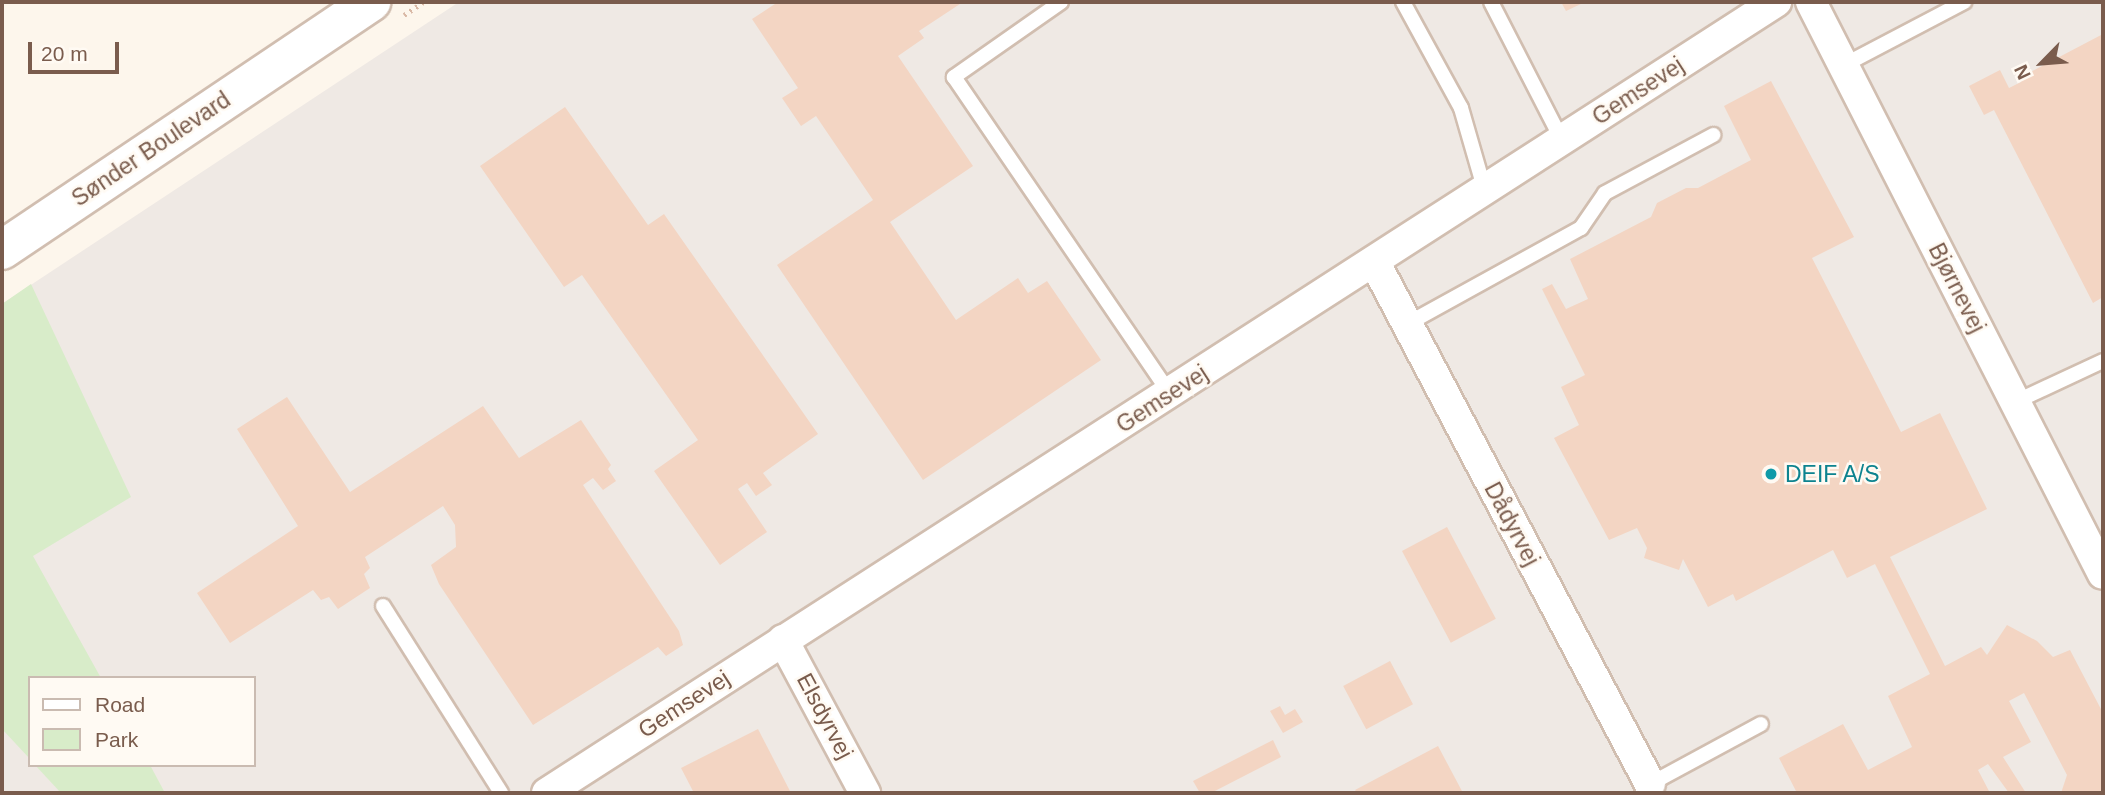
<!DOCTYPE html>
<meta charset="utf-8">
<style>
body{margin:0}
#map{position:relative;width:2105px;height:795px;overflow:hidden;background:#fdf6ec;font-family:Helvetica,sans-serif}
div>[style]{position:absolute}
.industrial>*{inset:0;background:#efe9e4}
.green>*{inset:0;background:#d8ecc9}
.building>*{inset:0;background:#f3d5c3;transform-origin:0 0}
.path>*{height:4.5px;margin-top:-2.25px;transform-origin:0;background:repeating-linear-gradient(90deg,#d9b8a5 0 2px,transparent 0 7px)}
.roads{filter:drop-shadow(2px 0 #d1beb0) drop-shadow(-2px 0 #d1beb0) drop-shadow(0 2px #d1beb0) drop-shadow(0 -2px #d1beb0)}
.service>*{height:14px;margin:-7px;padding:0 7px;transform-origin:7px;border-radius:7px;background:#fff}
.minor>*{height:30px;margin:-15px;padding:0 15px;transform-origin:15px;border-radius:15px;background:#fff}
.secondary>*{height:38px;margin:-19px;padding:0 19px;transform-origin:19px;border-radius:19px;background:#fff}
.dots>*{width:19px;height:19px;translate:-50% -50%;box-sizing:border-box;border:4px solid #fffaf3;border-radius:50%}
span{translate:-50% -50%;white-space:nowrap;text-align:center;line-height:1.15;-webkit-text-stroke:5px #fffaf3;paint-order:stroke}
.street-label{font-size:23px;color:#7a5c4d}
.culture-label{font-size:23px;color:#0d838f}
.left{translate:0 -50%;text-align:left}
.frame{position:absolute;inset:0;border:4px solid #7a5c4d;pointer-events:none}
.legend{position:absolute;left:28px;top:676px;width:228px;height:91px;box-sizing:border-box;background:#fffaf3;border:2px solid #cabbb1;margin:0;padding:9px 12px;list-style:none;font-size:21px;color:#7a5c4d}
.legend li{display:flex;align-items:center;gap:14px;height:35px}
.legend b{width:35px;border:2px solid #cabbb1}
.north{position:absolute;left:2007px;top:28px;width:70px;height:70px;-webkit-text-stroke:5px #fffaf3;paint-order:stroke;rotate:245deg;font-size:19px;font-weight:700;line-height:28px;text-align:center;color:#7a5c4d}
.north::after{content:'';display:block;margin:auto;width:24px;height:32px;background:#7a5c4d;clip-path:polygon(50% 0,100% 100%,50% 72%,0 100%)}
.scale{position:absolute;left:28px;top:42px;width:91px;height:32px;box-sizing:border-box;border:4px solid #7a5c4d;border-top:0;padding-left:9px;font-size:21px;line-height:24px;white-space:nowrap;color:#7a5c4d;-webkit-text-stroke:5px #fffaf3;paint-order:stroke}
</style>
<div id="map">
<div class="industrial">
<i style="clip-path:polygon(evenodd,459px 2px,2103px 2px,2103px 793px,2px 793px,2px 304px,459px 2px,30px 678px,254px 678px,254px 765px,30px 765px,30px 678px)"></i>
</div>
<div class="green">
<i style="clip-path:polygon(31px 284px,131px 497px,33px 556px,101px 678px,30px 678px,30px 759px,2px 729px,2px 304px)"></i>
<i style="clip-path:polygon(35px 765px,150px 765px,165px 793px,61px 793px)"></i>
</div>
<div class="building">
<i style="clip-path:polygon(778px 2px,963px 2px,919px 31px,924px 38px,898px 56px,973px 166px,890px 222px,956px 320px,1018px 278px,1028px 293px,1047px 281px,1101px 360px,923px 480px,777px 265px,873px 200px,816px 116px,801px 126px,782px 98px,798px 88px,752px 19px)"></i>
<i style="clip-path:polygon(1561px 2px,1585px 2px,1566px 11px)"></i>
<i style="clip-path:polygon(2103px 34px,2103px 297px,2093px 303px,1994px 110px,1984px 115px,1969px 86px,2000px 70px,2009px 88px,2021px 82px,2019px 78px)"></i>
<i style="clip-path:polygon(1771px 81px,1854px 237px,1812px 258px,1901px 432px,1940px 413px,1987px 509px,1890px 557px,1945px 666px,1981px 647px,1987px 655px,2007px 625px,2037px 641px,2053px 657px,2070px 650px,2103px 713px,2103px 793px,2061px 793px,2067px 775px,2024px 693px,2009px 701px,2031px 742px,2003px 757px,2026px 793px,2009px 793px,1988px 764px,1978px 770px,1990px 793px,1797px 793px,1779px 758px,1843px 724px,1868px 770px,1912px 747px,1888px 696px,1930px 674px,1875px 564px,1847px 578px,1833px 550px,1736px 601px,1733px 594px,1708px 607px,1683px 559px,1679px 570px,1644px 558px,1647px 548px,1637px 528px,1609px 540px,1554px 438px,1579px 425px,1561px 387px,1585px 375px,1542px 289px,1552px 284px,1566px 309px,1588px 299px,1570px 259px,1651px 217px,1657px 203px,1686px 188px,1698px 188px,1751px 160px,1724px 106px)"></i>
<i style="clip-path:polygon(565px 107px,648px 225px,664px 214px,818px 434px,763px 473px,772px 485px,756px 496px,747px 483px,738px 489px,767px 532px,720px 565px,654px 471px,698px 440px,582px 275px,564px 287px,480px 166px)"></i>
<i style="clip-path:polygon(287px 397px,350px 492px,483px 406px,519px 458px,581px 420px,611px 465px,608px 469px,616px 481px,603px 490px,593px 478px,583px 485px,679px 631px,683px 645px,666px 656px,658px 647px,533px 725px,439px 584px,431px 565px,456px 547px,455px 525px,443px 506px,365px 557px,370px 568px,364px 574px,370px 588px,338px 609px,329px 597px,321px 600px,313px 590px,230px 643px,197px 593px,298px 526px,237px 429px)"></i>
<i style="left:1447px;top:527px;width:104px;height:51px;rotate:62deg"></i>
<i style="left:1390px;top:661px;width:49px;height:53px;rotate:62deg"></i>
<i style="clip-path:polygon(1280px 706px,1285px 715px,1295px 709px,1303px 722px,1283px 733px,1270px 711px)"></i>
<i style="clip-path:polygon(758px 729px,791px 793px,694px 793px,681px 768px)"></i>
<i style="clip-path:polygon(1273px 740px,1281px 757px,1211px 793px,1200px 793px,1193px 781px)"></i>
<i style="clip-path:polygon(1438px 746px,1463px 793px,1357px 793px,1355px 790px)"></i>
</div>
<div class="path">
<i style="left:404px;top:15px;width:23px;rotate:-34deg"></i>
</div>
<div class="roads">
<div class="service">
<i style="left:1061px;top:2px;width:131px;rotate:145deg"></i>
<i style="left:954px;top:77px;width:384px;rotate:55.7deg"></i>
<i style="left:1403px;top:2px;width:121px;rotate:61.3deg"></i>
<i style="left:1461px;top:108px;width:86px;rotate:73.9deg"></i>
<i style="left:1491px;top:2px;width:155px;rotate:62.8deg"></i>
<i style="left:1844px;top:65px;width:136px;rotate:-27.7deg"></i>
<i style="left:1407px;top:324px;width:199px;rotate:-28.9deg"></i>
<i style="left:1581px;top:228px;width:42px;rotate:-55.6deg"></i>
<i style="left:1605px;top:193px;width:123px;rotate:-28.2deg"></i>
<i style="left:2015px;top:402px;width:97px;rotate:-25deg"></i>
<i style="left:383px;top:606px;width:221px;rotate:57.7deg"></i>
<i style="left:1650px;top:784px;width:126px;rotate:-28.4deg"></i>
</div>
<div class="minor">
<i style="left:1811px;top:2px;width:642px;rotate:62.96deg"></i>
<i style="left:1375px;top:263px;width:589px;rotate:62.17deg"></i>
<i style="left:783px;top:640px;width:174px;rotate:61.8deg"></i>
<i style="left:547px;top:793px;width:1462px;rotate:-32.77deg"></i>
</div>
<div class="secondary">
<i style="left:2px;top:250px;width:445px;rotate:-33.9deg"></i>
</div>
</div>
<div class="dots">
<i style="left:1771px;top:474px;background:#0f9aa8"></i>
</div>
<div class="street-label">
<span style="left:1638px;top:91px;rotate:-33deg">Gemsevej</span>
<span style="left:151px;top:149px;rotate:-34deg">Sønder Boulevard</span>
<span style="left:1957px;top:288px;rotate:63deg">Bjørnevej</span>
<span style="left:1162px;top:399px;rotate:-33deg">Gemsevej</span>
<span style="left:1512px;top:524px;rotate:62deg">Dådyrvej</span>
<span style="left:684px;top:704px;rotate:-33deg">Gemsevej</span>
<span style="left:825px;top:716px;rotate:62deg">Elsdyrvej</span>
</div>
<div class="culture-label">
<span class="left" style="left:1785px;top:474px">DEIF A/S</span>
</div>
<div class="frame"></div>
<ul class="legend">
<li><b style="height:9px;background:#fff"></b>Road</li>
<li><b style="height:19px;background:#d8ecc9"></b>Park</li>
</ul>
<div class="north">N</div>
<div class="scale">20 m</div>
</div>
